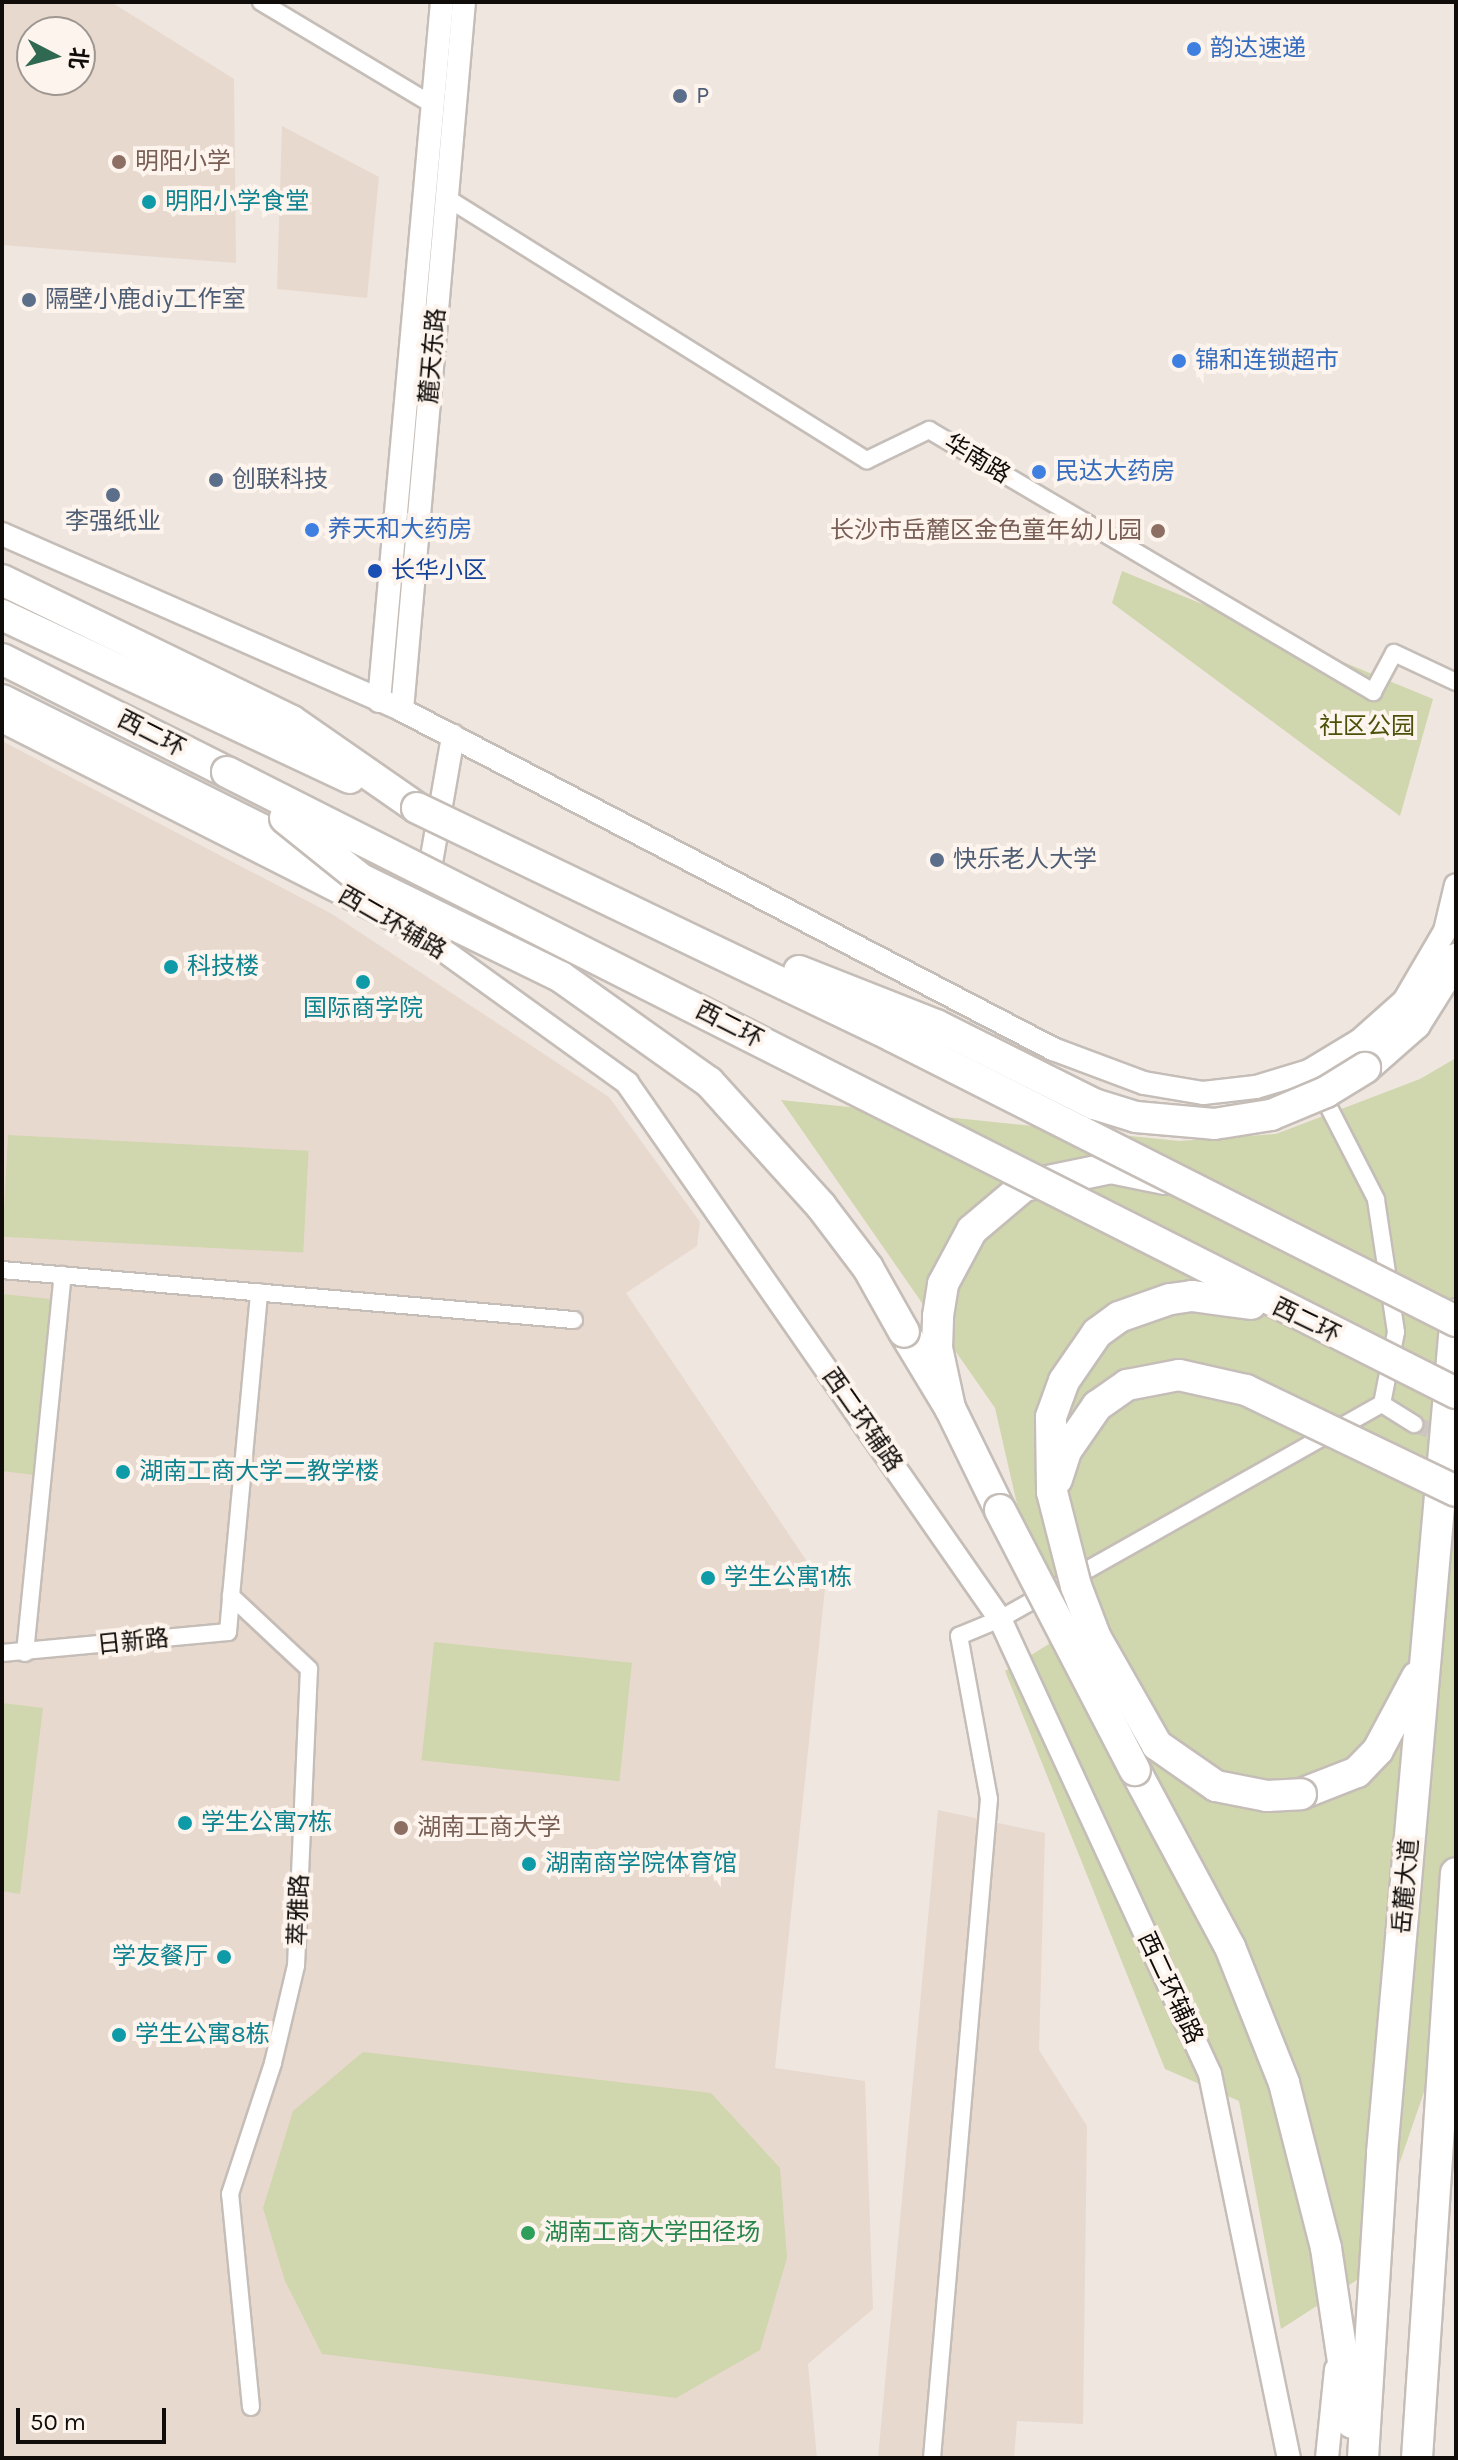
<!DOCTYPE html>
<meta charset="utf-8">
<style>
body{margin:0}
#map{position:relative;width:1458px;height:2460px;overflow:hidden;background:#efe6e0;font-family:Karla,"Noto Sans SC",sans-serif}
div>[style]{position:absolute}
.built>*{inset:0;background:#e8d9ce}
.green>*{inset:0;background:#d0d6ad;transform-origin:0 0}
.street-tunnel>*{height:16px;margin-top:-8px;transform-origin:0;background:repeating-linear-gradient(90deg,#cdc5c0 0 16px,transparent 0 24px)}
.roads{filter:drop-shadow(2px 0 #c5bdb7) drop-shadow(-2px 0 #c5bdb7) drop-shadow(0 2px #c5bdb7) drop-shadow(0 -2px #c5bdb7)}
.street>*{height:16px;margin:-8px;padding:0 8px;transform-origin:8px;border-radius:8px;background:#fff}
.secondary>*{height:22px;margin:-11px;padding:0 11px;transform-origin:11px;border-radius:11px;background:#fff}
.highway>*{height:30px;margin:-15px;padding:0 15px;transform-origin:15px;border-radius:15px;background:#fff}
.bridges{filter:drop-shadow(2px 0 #c5bdb7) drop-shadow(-2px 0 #c5bdb7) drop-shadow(0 2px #c5bdb7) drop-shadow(0 -2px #c5bdb7)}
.highway-bridge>*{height:30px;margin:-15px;padding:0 15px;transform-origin:15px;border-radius:15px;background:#fff}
.dots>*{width:22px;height:22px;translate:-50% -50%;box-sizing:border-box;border:4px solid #fdf4ed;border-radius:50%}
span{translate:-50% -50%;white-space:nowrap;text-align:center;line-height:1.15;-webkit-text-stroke:8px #fdf4ed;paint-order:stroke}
.shop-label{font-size:24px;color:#366cbe}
.left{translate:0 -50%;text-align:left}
.service-label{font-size:24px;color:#4e5e75}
.education-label{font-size:24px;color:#785e54}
.right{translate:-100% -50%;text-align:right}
.culture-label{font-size:24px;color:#0d838f}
.street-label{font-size:24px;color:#0f0c0a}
.transit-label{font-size:24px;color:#164399}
.park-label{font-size:24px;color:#4b5109}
.leisure-label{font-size:24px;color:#27864d}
.frame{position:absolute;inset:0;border:4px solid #0f0c0a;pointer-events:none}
.north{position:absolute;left:16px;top:16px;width:80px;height:80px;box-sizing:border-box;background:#fdf4ed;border:2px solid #9e9792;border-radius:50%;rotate:96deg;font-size:22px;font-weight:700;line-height:32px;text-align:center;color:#0f0c0a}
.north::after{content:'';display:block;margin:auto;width:28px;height:36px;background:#306952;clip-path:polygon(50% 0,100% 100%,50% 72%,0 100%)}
.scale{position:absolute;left:16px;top:2408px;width:150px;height:36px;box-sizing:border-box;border:4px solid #0f0c0a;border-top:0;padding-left:10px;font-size:24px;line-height:28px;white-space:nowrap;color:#0f0c0a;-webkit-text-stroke:6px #fdf4ed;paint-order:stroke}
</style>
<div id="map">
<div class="built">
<i style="clip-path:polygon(evenodd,2px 2px,111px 2px,234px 79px,236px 263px,2px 245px,2px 2px,32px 32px,80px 32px,80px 80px,32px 80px,32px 32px)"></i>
<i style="clip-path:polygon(282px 126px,379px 177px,367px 298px,277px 289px)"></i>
<i style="clip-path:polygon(2px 741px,332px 914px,609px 1097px,700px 1222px,697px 1246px,626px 1293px,825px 1588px,775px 2068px,865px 2081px,873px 2309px,808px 2364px,817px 2458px,2px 2458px)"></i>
<i style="clip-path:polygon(938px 1810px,1045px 1833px,1039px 2050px,1087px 2126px,1083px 2424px,1017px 2421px,1014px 2458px,878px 2458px)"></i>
</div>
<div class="green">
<i style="clip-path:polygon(1122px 571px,1433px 699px,1400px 816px,1112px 603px)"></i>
<i style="clip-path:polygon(1456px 1058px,1456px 1999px,1360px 2278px,1281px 2329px,1239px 2101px,1165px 2069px,1005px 1671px,1049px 1644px,995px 1408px,781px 1100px,1179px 1141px,1276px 1134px,1420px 1079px)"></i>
<i style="left:8px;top:1135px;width:301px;height:102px;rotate:3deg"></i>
<i style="clip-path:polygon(2px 1294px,51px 1299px,34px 1475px,2px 1471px)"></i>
<i style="left:434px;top:1642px;width:199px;height:119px;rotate:6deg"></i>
<i style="clip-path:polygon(2px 1703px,43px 1708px,20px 1894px,2px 1891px)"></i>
<i style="clip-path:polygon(363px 2052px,711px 2093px,780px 2168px,787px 2258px,760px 2350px,676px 2398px,322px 2354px,285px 2281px,263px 2208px,293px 2111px)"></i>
</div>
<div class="street-tunnel">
<i style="left:1414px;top:1424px;width:38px;rotate:22deg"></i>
</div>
<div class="roads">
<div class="street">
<i style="left:261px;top:2px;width:200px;rotate:30.9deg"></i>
<i style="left:447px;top:198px;width:495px;rotate:32deg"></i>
<i style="left:867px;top:460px;width:69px;rotate:-25.8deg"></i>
<i style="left:929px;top:430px;width:516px;rotate:30.54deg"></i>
<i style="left:1373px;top:692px;width:44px;rotate:-61.7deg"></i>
<i style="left:1394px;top:653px;width:68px;rotate:25.1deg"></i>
<i style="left:2px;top:1270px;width:574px;rotate:5deg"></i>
<i style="left:1382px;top:1404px;width:38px;rotate:32deg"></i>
<i style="left:2px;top:1653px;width:227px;rotate:-5.3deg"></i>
<i style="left:228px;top:1632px;width:36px;rotate:-85deg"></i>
<i style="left:25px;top:1653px;width:380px;rotate:-84.3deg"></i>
<i style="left:251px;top:2407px;width:214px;rotate:-95.6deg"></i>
<i style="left:230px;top:2194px;width:138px;rotate:-71.8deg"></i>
<i style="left:273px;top:2063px;width:100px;rotate:-76.7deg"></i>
<i style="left:296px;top:1966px;width:297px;rotate:-87.5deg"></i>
<i style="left:309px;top:1669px;width:107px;rotate:-136.9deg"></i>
<i style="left:231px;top:1596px;width:305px;rotate:-84.7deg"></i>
<i style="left:932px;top:2458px;width:661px;rotate:-85.06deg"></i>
<i style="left:989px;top:1799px;width:166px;rotate:-100.4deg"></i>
<i style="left:959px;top:1636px;width:44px;rotate:-22.5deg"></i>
<i style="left:1000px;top:1619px;width:438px;rotate:-29.4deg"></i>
<i style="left:1382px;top:1404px;width:73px;rotate:-79deg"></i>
<i style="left:1396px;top:1332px;width:134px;rotate:-98.6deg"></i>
<i style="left:1376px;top:1199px;width:123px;rotate:-117.2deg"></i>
</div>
<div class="secondary">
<i style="left:2px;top:534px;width:437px;rotate:23.7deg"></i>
<i style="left:402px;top:710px;width:734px;rotate:27.51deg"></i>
<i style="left:1053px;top:1049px;width:97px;rotate:20.5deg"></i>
<i style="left:1144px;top:1083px;width:60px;rotate:9.6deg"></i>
<i style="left:1203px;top:1093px;width:53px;rotate:-6.5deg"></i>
<i style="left:1256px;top:1087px;width:55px;rotate:-16.8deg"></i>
<i style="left:1309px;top:1071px;width:60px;rotate:-31.3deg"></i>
<i style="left:1360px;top:1040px;width:59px;rotate:-41.6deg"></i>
<i style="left:1404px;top:1001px;width:81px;rotate:-59.6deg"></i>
<i style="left:1445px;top:931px;width:47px;rotate:-76.6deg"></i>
<i style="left:379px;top:701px;width:702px;rotate:-84.85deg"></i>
<i style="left:402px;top:710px;width:711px;rotate:-85deg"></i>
<i style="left:2px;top:721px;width:466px;rotate:26.9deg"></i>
<i style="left:418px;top:932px;width:258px;rotate:35.8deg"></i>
<i style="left:627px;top:1083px;width:653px;rotate:55.17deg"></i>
<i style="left:1000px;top:1619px;width:501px;rotate:65.22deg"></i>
<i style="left:1210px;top:2074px;width:392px;rotate:78.4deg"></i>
<i style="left:421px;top:920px;width:187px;rotate:-80.1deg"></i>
<i style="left:1327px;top:2458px;width:89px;rotate:-84.2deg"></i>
</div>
<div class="highway">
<i style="left:2px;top:580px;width:322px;rotate:25.9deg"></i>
<i style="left:292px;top:721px;width:152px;rotate:34.8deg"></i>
<i style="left:2px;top:615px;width:384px;rotate:25.1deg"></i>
<i style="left:2px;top:659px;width:252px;rotate:26.7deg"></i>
<i style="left:2px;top:700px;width:374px;rotate:26.5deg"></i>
<i style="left:459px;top:919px;width:95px;rotate:15.2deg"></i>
<i style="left:1365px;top:1068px;width:67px;rotate:-41.3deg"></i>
<i style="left:1415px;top:1024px;width:77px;rotate:-57.8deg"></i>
<i style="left:904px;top:1332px;width:89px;rotate:58.8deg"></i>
<i style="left:950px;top:1408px;width:114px;rotate:63.9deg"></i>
<i style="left:950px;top:1408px;width:61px;rotate:-102.2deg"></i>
<i style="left:937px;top:1348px;width:32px;rotate:-88deg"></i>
<i style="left:938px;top:1316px;width:32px;rotate:-81deg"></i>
<i style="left:943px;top:1284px;width:61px;rotate:-61.8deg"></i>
<i style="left:972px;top:1230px;width:68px;rotate:-40.2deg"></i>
<i style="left:1024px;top:1186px;width:89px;rotate:-11.7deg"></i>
<i style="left:1111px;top:1168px;width:55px;rotate:11.5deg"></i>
<i style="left:1135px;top:1770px;width:201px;rotate:61.8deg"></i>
<i style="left:1230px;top:1947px;width:146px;rotate:68.3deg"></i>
<i style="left:1284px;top:2083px;width:170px;rotate:75.7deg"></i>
<i style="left:1326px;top:2248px;width:177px;rotate:81.5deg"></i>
<i style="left:1301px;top:1794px;width:60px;rotate:-21.4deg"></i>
<i style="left:1357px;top:1772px;width:30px;rotate:-46deg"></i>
<i style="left:1378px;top:1750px;width:83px;rotate:-61.9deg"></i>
<i style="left:1363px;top:2458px;width:306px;rotate:-86.4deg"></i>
<i style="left:1382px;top:2153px;width:842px;rotate:-84.96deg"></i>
<i style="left:1417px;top:2458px;width:586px;rotate:-86.19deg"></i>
</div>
</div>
<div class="bridges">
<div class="highway-bridge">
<i style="left:227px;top:772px;width:1377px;rotate:26.81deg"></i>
<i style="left:417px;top:808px;width:527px;rotate:25.64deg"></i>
<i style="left:892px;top:1036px;width:632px;rotate:26.81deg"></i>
<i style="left:285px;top:818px;width:97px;rotate:38.8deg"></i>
<i style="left:361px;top:879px;width:223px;rotate:26.1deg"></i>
<i style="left:561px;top:977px;width:181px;rotate:35.4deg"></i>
<i style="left:709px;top:1082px;width:167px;rotate:47.9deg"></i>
<i style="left:821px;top:1206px;width:78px;rotate:52.8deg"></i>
<i style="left:868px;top:1268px;width:73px;rotate:60.6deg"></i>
<i style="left:799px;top:971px;width:147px;rotate:21.5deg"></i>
<i style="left:936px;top:1025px;width:177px;rotate:26.6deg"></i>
<i style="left:1094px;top:1104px;width:44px;rotate:17.2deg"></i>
<i style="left:1136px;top:1117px;width:78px;rotate:5.1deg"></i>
<i style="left:1214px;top:1124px;width:58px;rotate:-9deg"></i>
<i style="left:1271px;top:1115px;width:60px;rotate:-22.7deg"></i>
<i style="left:1326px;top:1092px;width:46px;rotate:-31.6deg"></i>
<i style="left:1251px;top:1304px;width:60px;rotate:-172.3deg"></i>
<i style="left:1192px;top:1296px;width:22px;rotate:172deg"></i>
<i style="left:1170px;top:1299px;width:54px;rotate:160.6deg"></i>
<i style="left:1119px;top:1317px;width:27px;rotate:144deg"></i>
<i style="left:1097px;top:1333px;width:58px;rotate:124.5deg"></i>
<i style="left:1064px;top:1381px;width:38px;rotate:110deg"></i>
<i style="left:1051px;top:1417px;width:75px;rotate:89.2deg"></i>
<i style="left:1052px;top:1492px;width:97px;rotate:75.7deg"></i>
<i style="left:1076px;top:1586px;width:56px;rotate:69deg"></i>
<i style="left:1096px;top:1638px;width:123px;rotate:60.3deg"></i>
<i style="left:1157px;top:1745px;width:72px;rotate:34.8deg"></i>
<i style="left:1216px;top:1786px;width:52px;rotate:11.1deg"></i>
<i style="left:1267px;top:1796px;width:34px;rotate:-3deg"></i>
<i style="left:1057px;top:1479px;width:29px;rotate:-72deg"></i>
<i style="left:1066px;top:1451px;width:55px;rotate:-55.4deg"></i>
<i style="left:1097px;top:1406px;width:37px;rotate:-35deg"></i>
<i style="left:1127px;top:1385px;width:53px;rotate:-10.9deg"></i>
<i style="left:1179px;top:1375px;width:69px;rotate:12.6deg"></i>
<i style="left:1246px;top:1390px;width:233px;rotate:25.7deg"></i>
<i style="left:1000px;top:1510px;width:293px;rotate:62.6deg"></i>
</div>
</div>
<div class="dots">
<i style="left:1194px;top:49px;background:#3f7fe0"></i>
<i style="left:680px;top:96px;background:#5c6f8a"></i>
<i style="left:119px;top:162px;background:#8d6e63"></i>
<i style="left:149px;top:202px;background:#0f9aa8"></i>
<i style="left:29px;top:300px;background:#5c6f8a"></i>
<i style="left:1179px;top:361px;background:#3f7fe0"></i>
<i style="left:1039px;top:472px;background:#3f7fe0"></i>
<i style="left:216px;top:480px;background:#5c6f8a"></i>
<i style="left:113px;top:495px;background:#5c6f8a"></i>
<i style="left:312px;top:530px;background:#3f7fe0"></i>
<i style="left:1158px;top:531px;background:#8d6e63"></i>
<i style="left:375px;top:571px;background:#1a4fb4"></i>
<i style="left:937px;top:860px;background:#5c6f8a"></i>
<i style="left:171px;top:967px;background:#0f9aa8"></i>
<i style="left:363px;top:982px;background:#0f9aa8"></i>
<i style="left:123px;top:1472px;background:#0f9aa8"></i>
<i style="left:708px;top:1578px;background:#0f9aa8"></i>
<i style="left:185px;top:1823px;background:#0f9aa8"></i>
<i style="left:401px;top:1828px;background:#8d6e63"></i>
<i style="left:529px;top:1864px;background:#0f9aa8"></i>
<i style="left:224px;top:1957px;background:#0f9aa8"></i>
<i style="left:119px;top:2035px;background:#0f9aa8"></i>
<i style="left:528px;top:2233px;background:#2e9e5b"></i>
</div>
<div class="shop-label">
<span class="left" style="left:1210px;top:49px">韵达速递</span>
<span class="left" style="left:1195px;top:361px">锦和连锁超市</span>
<span class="left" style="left:1055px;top:472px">民达大药房</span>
<span class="left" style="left:328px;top:530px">养天和大药房</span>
</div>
<div class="service-label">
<span class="left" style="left:696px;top:96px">P</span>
<span class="left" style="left:45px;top:300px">隔壁小鹿diy工作室</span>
<span class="left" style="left:232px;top:480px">创联科技</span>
<span style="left:113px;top:522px">李强纸业</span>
<span class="left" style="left:953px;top:860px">快乐老人大学</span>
</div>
<div class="education-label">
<span class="left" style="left:135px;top:162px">明阳小学</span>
<span class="right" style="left:1142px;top:531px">长沙市岳麓区金色童年幼儿园</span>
<span class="left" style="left:417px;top:1828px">湖南工商大学</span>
</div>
<div class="culture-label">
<span class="left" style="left:165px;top:202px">明阳小学食堂</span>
<span class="left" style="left:187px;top:967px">科技楼</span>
<span style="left:363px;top:1009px">国际商学院</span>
<span class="left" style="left:139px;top:1472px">湖南工商大学二教学楼</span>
<span class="left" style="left:724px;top:1578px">学生公寓1栋</span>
<span class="left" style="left:201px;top:1823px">学生公寓7栋</span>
<span class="left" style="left:545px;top:1864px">湖南商学院体育馆</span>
<span class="right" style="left:208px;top:1957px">学友餐厅</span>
<span class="left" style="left:135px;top:2035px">学生公寓8栋</span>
</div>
<div class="street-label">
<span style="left:433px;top:356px;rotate:-85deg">麓天东路</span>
<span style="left:977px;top:459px;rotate:31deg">华南路</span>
<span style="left:151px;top:734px;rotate:27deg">西二环</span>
<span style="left:392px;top:923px;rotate:30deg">西二环辅路</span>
<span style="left:729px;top:1025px;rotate:27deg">西二环</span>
<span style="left:1306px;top:1321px;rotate:26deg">西二环</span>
<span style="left:862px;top:1420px;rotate:55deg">西二环辅路</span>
<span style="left:133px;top:1642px;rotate:-6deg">日新路</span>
<span style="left:1406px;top:1886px;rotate:-85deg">岳麓大道</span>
<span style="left:299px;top:1910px;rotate:-88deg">萃雅路</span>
<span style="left:1170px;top:1988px;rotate:65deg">西二环辅路</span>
</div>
<div class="transit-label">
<span class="left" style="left:391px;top:571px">长华小区</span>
</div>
<div class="park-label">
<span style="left:1367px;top:727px">社区公园</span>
</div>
<div class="leisure-label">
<span class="left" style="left:544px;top:2233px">湖南工商大学田径场</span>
</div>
<div class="frame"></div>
<div class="north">北</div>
<div class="scale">50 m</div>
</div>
